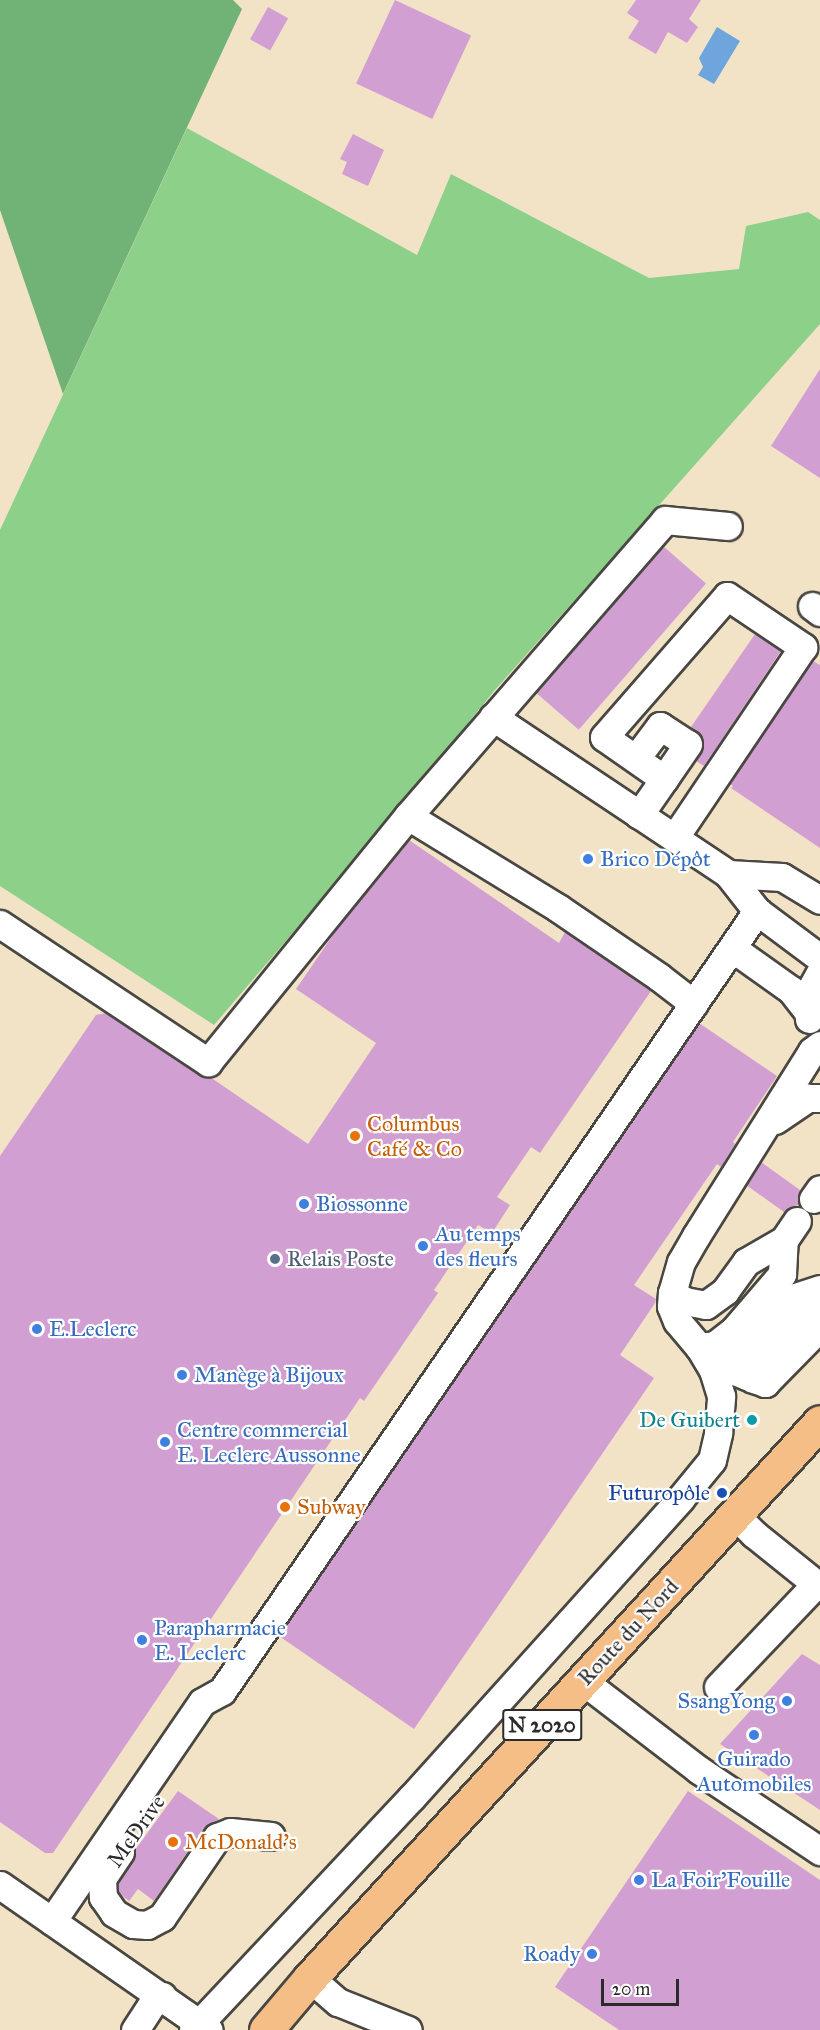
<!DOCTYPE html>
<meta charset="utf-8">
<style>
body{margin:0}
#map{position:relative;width:820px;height:2030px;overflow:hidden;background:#f2e3c7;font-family:"IM FELL Great Primer",serif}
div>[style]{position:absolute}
.green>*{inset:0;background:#8cd08a}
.forest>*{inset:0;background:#71b276}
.water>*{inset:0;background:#6da5dc}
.building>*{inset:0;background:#d29fd2;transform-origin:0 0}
.roads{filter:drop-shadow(2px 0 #494742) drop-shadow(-2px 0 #494742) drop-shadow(0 2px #494742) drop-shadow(0 -2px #494742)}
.minor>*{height:27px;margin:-13.5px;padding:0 13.5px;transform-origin:13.5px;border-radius:13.5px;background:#fff}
.major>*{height:33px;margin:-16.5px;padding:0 16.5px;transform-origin:16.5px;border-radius:16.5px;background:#f6be87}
.dots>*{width:16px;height:16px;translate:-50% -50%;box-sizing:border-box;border:3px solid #fff;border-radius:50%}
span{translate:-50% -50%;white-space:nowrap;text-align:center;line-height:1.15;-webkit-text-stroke:4.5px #fff;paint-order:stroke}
.shield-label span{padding:2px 4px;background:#fff;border:2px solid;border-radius:4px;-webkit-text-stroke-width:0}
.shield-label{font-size:21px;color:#2b2b2b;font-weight:700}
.shop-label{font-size:22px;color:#366cbe}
.left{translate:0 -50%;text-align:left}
.right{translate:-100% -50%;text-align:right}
.food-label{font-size:22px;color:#c56008}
.service-label{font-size:22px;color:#4e5e75}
.culture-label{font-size:22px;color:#0d838f}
.transit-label{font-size:22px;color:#164399}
.street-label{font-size:22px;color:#2b2b2b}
.scale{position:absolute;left:601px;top:1979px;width:78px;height:27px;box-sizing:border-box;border:3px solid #2b2b2b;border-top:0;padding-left:8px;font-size:18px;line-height:21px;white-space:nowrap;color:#2b2b2b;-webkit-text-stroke:4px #fff;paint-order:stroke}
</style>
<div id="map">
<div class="green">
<i style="clip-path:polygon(187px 128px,417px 255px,451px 174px,649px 278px,739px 269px,746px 226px,808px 212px,820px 220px,820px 324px,494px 691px,387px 823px,214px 1025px,0 886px,0 530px)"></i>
</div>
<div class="forest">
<i style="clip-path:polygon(0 0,233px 0,242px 9px,63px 394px,0 210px)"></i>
</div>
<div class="water">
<i style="clip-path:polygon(717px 27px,740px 41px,714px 84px,698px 75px,703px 67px,699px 58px)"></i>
</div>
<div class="building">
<i style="left:395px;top:0;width:84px;height:92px;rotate:25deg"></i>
<i style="clip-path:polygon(636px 0,701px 0,689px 19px,698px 27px,687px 43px,668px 32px,656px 54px,628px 38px,639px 21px,627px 13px)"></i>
<i style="left:268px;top:7px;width:23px;height:37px;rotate:29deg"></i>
<i style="clip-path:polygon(353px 134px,384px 150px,368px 186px,342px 174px,347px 162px,340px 159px)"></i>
<i style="clip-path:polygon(820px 369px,820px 478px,771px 446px)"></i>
<i style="left:663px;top:546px;width:57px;height:194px;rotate:41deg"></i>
<i style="clip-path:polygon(755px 634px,781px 651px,704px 766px,696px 761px,704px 746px,702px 737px,691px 727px)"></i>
<i style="clip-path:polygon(813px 661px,820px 665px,820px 848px,731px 788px,733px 786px,730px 784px)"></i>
<i style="clip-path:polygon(409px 840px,559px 943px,565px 932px,651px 991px,540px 1153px,531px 1147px,497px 1197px,510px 1205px,492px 1233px,478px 1225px,434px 1290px,438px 1293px,364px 1401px,360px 1398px,53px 1853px,45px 1853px,0 1822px,0 1156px,96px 1015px,106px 1013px,199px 1075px,210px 1077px,308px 1144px,376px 1043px,296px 989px,342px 922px)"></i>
<i style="clip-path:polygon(699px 1023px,777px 1076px,733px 1142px,735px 1144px,721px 1167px,717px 1164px,634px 1285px,656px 1299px,655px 1303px,620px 1355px,654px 1378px,414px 1729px,279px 1636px)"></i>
<i style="clip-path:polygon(761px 1162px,800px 1190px,799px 1205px,791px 1207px,784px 1212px,746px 1185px)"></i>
<i style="clip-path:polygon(802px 1654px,820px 1665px,820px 1810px,720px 1744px)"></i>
<i style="clip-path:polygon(178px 1791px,219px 1819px,204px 1828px,154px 1901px,138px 1889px,129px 1901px,118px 1892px,118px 1883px,133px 1861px,135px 1850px)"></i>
<i style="clip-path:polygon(688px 1791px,820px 1880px,820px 2030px,619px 2030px,555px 1987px)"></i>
</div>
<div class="roads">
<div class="minor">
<i style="left:812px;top:606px;width:10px;rotate:37deg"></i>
<i style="left:493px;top:717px;width:283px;rotate:33.7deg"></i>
<i style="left:728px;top:874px;width:47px;rotate:51.9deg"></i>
<i style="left:757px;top:911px;width:79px;rotate:36.7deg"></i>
<i style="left:636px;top:758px;width:40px;rotate:-53deg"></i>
<i style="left:660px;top:726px;width:33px;rotate:33deg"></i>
<i style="left:688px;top:744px;width:42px;rotate:124.4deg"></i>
<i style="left:639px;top:815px;width:44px;rotate:-55.2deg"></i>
<i style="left:664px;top:779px;width:73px;rotate:-145deg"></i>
<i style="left:604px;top:737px;width:187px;rotate:-48.9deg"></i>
<i style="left:727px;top:596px;width:92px;rotate:33.9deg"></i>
<i style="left:803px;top:647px;width:230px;rotate:124deg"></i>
<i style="left:408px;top:816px;width:176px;rotate:31.5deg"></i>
<i style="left:558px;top:908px;width:122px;rotate:34.3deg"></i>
<i style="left:659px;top:977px;width:44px;rotate:37.6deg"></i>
<i style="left:728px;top:874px;width:54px;rotate:3.2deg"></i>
<i style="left:782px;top:877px;width:44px;rotate:31.2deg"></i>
<i style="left:0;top:924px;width:250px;rotate:33.6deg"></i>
<i style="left:208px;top:1062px;width:317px;rotate:-50.9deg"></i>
<i style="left:408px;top:816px;width:392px;rotate:-49deg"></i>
<i style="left:665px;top:520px;width:63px;rotate:5.4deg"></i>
<i style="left:732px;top:948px;width:72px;rotate:35.4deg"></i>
<i style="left:791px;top:990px;width:24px;rotate:52deg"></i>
<i style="left:809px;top:1019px;width:23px;rotate:-95deg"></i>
<i style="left:807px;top:996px;width:26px;rotate:-61deg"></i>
<i style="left:775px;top:1120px;width:40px;rotate:-34deg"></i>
<i style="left:808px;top:1098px;width:12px"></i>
<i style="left:813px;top:1199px;width:12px;rotate:-55deg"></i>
<i style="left:672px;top:1293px;width:15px;rotate:32deg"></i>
<i style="left:685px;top:1301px;width:21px;rotate:11deg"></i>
<i style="left:706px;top:1305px;width:24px;rotate:-36deg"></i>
<i style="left:725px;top:1291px;width:36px;rotate:-54deg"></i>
<i style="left:746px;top:1262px;width:44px;rotate:-30.1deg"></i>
<i style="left:784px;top:1240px;width:23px;rotate:-56deg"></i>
<i style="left:699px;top:1347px;width:16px;rotate:-7deg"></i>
<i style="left:715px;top:1345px;width:24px;rotate:-38deg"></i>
<i style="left:734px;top:1330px;width:74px;rotate:-49.4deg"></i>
<i style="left:782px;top:1274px;width:34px;rotate:-87deg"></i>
<i style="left:727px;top:1368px;width:22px;rotate:22deg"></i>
<i style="left:747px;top:1376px;width:105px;rotate:-45.8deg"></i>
<i style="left:713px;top:1370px;width:14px;rotate:-8deg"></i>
<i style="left:727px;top:1368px;width:96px;rotate:-47.1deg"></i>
<i style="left:792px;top:1298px;width:29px;rotate:-18deg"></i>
<i style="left:753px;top:1379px;width:13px;rotate:18deg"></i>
<i style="left:765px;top:1383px;width:78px;rotate:-45.5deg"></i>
<i style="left:735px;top:1515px;width:27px;rotate:45deg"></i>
<i style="left:754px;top:1534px;width:85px;rotate:38.8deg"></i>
<i style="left:583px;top:1681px;width:146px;rotate:37.5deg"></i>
<i style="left:699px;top:1770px;width:146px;rotate:33.8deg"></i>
<i style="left:718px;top:1687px;width:142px;rotate:-46.4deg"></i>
<i style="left:120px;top:1852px;width:32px;rotate:124deg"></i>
<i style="left:102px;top:1879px;width:18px;rotate:87deg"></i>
<i style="left:103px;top:1897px;width:19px;rotate:55deg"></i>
<i style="left:114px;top:1913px;width:22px;rotate:30deg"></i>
<i style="left:133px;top:1924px;width:14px;rotate:4deg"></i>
<i style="left:147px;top:1925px;width:17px;rotate:-28deg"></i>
<i style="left:162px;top:1917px;width:97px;rotate:-55.5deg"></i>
<i style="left:217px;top:1837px;width:14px;rotate:-21deg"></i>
<i style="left:230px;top:1832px;width:41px;rotate:5.6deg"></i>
<i style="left:0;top:1885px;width:254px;rotate:34.8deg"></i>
<i style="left:52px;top:1921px;width:265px;rotate:-55.6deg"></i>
<i style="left:202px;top:1702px;width:23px;rotate:-29deg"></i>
<i style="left:222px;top:1691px;width:946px;rotate:-55.55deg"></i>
<i style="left:310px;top:1978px;width:37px;rotate:41deg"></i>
<i style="left:338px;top:2002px;width:75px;rotate:21.8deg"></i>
<i style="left:135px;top:2030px;width:31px;rotate:-57deg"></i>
<i style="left:152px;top:2004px;width:13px;rotate:-39deg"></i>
<i style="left:193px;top:2030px;width:320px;rotate:-46.8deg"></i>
<i style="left:412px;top:1797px;width:401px;rotate:-48deg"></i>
<i style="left:680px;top:1499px;width:50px;rotate:-50.6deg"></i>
<i style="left:712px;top:1460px;width:28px;rotate:-77deg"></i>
<i style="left:718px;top:1433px;width:37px;rotate:-85deg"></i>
<i style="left:721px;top:1396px;width:27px;rotate:-107deg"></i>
<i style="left:713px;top:1370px;width:27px;rotate:-121deg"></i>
<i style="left:699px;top:1347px;width:34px;rotate:-130deg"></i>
<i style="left:677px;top:1321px;width:16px;rotate:-112deg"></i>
<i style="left:671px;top:1306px;width:13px;rotate:-86deg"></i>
<i style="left:672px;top:1293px;width:32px;rotate:-74deg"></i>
<i style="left:681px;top:1262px;width:30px;rotate:-60deg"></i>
<i style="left:696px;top:1236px;width:218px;rotate:-57.9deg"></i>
<i style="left:812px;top:1051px;width:10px;rotate:-37deg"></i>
</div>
<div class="major">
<i style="left:266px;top:2030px;width:68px;rotate:-49.8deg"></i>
<i style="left:310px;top:1978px;width:754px;rotate:-47.47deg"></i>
</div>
</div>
<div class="dots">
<i style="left:588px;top:859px;background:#3f7fe0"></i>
<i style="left:355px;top:1136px;background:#e8710a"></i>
<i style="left:304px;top:1204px;background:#3f7fe0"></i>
<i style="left:423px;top:1246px;background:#3f7fe0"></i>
<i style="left:275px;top:1259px;background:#5c6f8a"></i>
<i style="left:37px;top:1329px;background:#3f7fe0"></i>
<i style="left:182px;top:1375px;background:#3f7fe0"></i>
<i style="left:752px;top:1420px;background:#0f9aa8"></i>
<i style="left:165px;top:1442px;background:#3f7fe0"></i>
<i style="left:722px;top:1493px;background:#1a4fb4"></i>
<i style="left:285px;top:1507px;background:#e8710a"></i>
<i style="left:142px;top:1640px;background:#3f7fe0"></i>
<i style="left:787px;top:1701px;background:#3f7fe0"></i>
<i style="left:754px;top:1735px;background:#3f7fe0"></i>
<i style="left:173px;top:1842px;background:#e8710a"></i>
<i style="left:639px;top:1880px;background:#3f7fe0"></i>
<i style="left:592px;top:1954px;background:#3f7fe0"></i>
</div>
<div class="shield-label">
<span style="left:542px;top:1725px">N 2020</span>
</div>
<div class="shop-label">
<span class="left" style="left:600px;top:859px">Brico Dépôt</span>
<span class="left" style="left:316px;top:1204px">Biossonne</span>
<span class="left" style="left:435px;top:1246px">Au temps<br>des fleurs</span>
<span class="left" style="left:49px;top:1329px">E.Leclerc</span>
<span class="left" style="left:194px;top:1375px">Manège à Bijoux</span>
<span class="left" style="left:177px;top:1442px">Centre commercial<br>E. Leclerc Aussonne</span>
<span class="left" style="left:154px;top:1640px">Parapharmacie<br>E. Leclerc</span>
<span class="right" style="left:775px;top:1701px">SsangYong</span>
<span style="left:754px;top:1771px">Guirado<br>Automobiles</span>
<span class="left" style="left:651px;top:1880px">La Foir'Fouille</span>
<span class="right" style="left:580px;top:1954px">Roady</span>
</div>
<div class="food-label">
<span class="left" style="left:367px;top:1136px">Columbus<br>Café &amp; Co</span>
<span class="left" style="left:297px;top:1507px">Subway</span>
<span class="left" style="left:185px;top:1842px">McDonald's</span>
</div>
<div class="service-label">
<span class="left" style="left:287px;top:1259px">Relais Poste</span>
</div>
<div class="culture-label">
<span class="right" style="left:740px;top:1420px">De Guibert</span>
</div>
<div class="transit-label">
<span class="right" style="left:710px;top:1493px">Futuropôle</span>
</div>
<div class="street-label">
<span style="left:628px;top:1632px;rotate:-47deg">Route du Nord</span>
<span style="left:136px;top:1831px;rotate:-55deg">McDrive</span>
</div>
<div class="scale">20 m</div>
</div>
